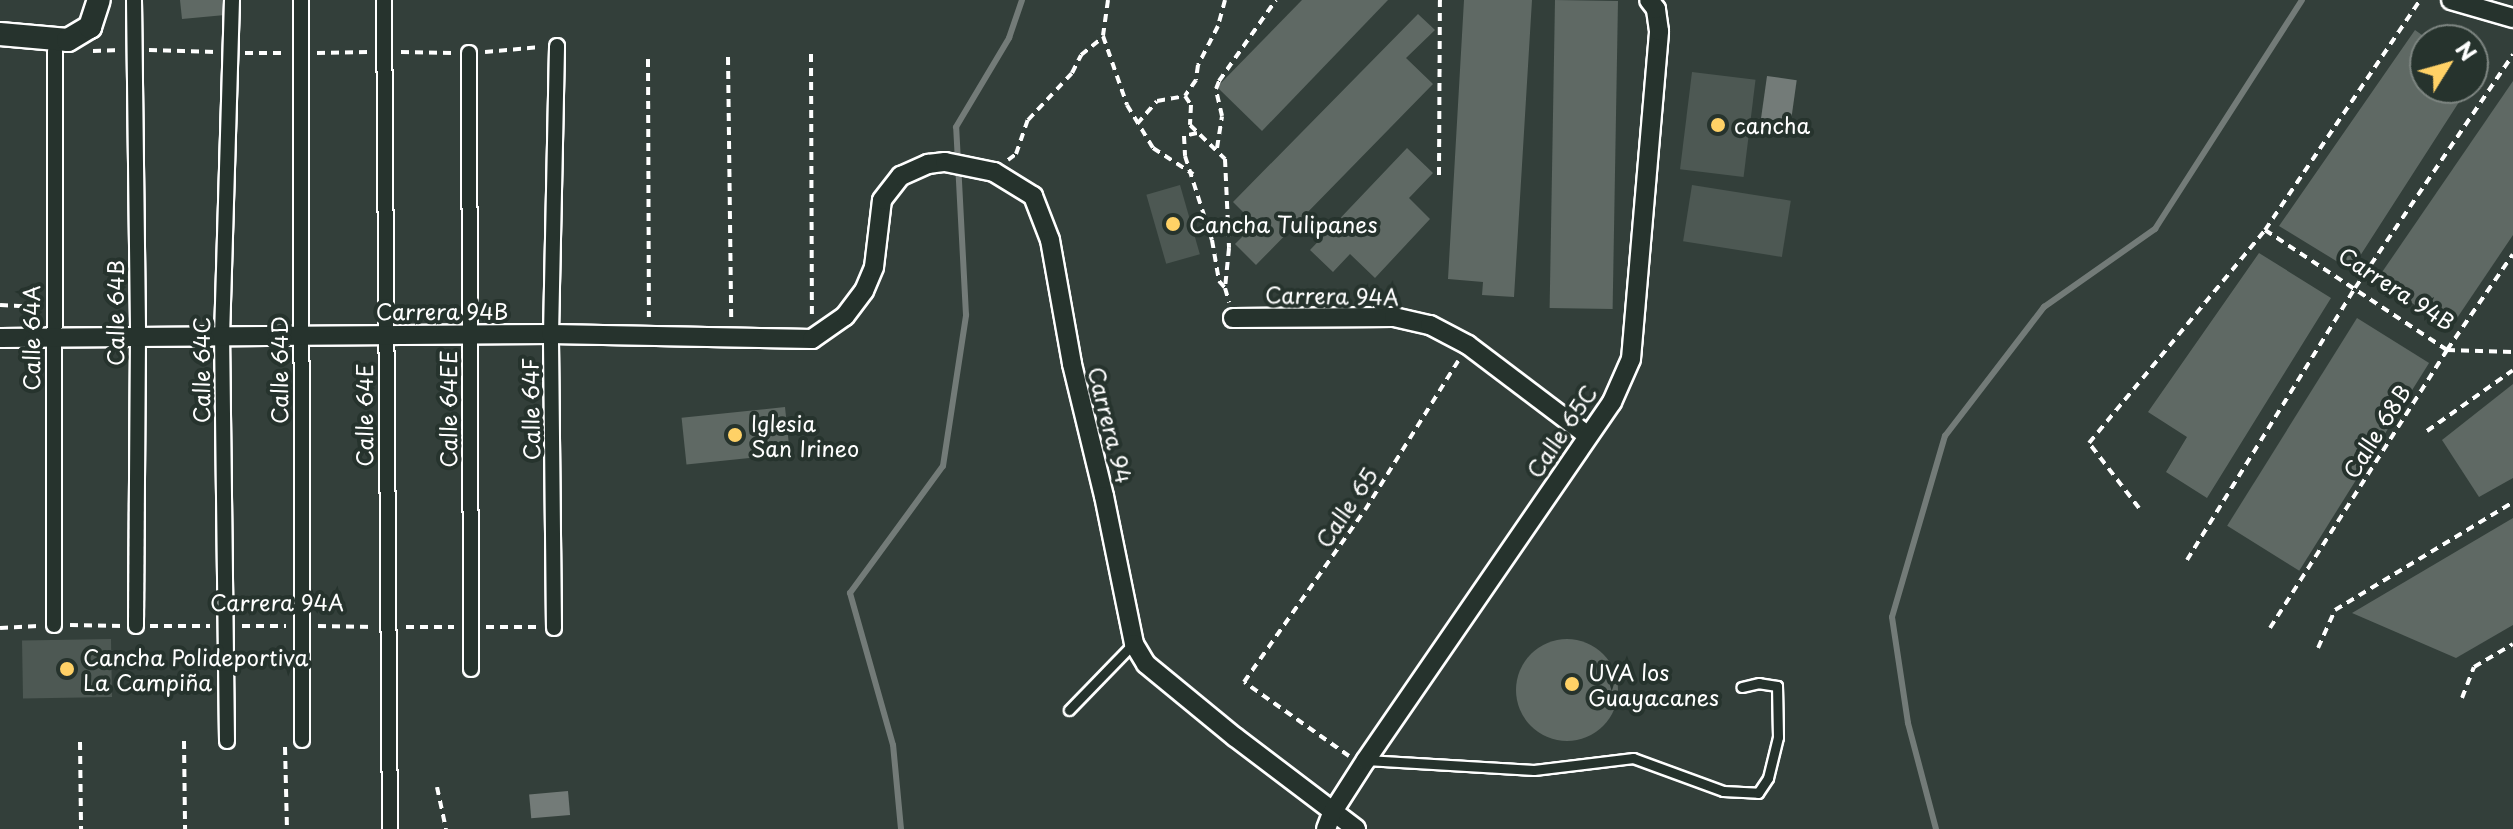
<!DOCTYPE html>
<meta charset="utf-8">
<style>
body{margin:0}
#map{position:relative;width:2513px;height:829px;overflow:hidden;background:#333f3a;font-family:"Playpen Sans",sans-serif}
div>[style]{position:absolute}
.green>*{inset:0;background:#4d5853;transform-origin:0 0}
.water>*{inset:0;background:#737b78;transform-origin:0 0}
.stream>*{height:6px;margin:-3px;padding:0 3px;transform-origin:3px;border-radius:3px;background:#737b78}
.building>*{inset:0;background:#5f6964;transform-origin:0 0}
.round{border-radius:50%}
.path>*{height:4px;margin-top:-2px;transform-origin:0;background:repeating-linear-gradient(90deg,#fff 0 8px,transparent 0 14px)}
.roads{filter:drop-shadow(2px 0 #fff) drop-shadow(-2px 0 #fff) drop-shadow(0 2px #fff) drop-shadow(0 -2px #fff)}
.service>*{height:9px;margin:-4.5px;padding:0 4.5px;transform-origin:4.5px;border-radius:4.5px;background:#26332d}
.pedestrian>*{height:14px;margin:-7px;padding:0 7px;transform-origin:7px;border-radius:7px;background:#26332d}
.minor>*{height:18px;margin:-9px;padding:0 9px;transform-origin:9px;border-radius:9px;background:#26332d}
.tertiary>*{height:22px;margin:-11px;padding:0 11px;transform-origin:11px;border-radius:11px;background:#26332d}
.dots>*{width:22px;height:22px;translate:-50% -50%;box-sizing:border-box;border:4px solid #26332d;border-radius:50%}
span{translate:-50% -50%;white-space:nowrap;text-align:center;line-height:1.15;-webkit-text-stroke:8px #26332d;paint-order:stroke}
.poi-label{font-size:22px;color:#fff}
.left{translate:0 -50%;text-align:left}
.street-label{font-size:22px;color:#fff}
.north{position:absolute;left:2409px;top:24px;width:80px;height:80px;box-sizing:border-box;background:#26332d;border:2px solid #7d8581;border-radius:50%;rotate:53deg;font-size:22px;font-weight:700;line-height:32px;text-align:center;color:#fff}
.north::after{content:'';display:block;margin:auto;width:28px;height:36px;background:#ffd166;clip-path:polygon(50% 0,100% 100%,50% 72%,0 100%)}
</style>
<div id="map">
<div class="green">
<i style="left:1692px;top:72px;width:64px;height:98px;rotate:7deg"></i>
<i style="left:1180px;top:185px;width:72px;height:35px;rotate:74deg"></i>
<i style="left:1692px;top:185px;width:100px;height:57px;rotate:9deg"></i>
<i style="left:111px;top:639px;width:58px;height:89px;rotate:89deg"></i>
</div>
<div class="water">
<i style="left:1767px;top:76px;width:30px;height:43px;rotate:8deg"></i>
<i style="left:568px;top:791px;width:24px;height:39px;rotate:85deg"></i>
</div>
<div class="stream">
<i style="left:901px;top:829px;width:84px;rotate:-95.4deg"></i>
<i style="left:893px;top:745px;width:158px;rotate:-105.8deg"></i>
<i style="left:850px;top:593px;width:157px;rotate:-53.8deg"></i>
<i style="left:943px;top:466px;width:153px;rotate:-81.3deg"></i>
<i style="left:966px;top:315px;width:188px;rotate:-93deg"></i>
<i style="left:956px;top:127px;width:104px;rotate:-59.2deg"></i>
<i style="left:1009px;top:38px;width:40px;rotate:-71.1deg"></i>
<i style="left:1936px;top:829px;width:110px;rotate:-104.8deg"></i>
<i style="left:1908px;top:723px;width:107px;rotate:-98.6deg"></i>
<i style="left:1892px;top:617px;width:189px;rotate:-73.7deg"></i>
<i style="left:1945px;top:436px;width:163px;rotate:-52.5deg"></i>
<i style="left:2044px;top:307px;width:136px;rotate:-35.1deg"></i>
<i style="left:2155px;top:229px;width:272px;rotate:-57.3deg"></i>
</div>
<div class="building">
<i style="clip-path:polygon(180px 0,224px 0,225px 15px,182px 19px)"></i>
<i style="clip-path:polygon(1302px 0,1388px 0,1262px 131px,1217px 87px)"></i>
<i style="clip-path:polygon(1464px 0,1532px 0,1514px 297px,1482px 295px,1483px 282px,1448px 279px)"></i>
<i style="left:1555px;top:0;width:63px;height:308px;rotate:1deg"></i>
<i style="clip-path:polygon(1418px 14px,1435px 30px,1406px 58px,1433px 84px,1256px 265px,1235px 244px,1255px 224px,1233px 202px)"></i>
<i style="clip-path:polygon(2415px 30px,2429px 40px,2425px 40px,2425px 88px,2468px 88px,2351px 270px,2279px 226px)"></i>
<i style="clip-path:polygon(2473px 52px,2486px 61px,2473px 81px)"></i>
<i style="clip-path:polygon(2513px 81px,2513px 235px,2451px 327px,2376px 281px)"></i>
<i style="clip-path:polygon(1407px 148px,1433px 173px,1409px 198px,1430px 219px,1375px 278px,1350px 254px,1333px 272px,1310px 250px)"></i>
<i style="clip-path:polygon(2259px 253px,2331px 298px,2207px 498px,2166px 472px,2187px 437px,2148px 412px)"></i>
<i style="left:2357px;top:318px;width:85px;height:245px;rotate:32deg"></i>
<i style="clip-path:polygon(2513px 384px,2513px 478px,2479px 497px,2442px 440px)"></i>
<i style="left:785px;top:407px;width:47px;height:104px;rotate:84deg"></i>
<i style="clip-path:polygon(2513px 518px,2513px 625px,2456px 658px,2352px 613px)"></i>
<i class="round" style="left:1516px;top:639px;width:102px;height:102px"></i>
</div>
<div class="path">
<i style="left:1108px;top:0;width:36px;rotate:98deg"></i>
<i style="left:1103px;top:36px;width:73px;rotate:70.8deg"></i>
<i style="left:1127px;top:105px;width:50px;rotate:58.8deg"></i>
<i style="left:1153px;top:148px;width:48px;rotate:33deg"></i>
<i style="left:1225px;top:0;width:27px;rotate:105deg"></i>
<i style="left:1218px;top:26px;width:44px;rotate:117.1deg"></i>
<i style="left:1198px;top:65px;width:15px;rotate:98deg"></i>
<i style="left:1196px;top:80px;width:19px;rotate:125deg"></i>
<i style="left:1185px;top:96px;width:11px;rotate:56deg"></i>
<i style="left:1191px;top:105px;width:20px;rotate:93deg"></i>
<i style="left:1190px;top:125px;width:49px;rotate:44.2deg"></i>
<i style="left:1225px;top:159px;width:89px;rotate:87.4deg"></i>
<i style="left:1229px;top:248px;width:40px;rotate:95.7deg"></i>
<i style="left:1225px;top:288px;width:15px;rotate:74deg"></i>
<i style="left:149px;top:50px;width:67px;rotate:1.7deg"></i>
<i style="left:93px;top:51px;width:27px;rotate:-2deg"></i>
<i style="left:401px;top:52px;width:51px;rotate:1.1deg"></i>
<i style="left:485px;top:52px;width:55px;rotate:-5.2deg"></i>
<i style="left:245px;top:53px;width:39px"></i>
<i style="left:317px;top:53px;width:51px;rotate:-1.1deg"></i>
<i style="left:811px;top:54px;width:261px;rotate:89.8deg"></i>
<i style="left:728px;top:57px;width:261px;rotate:89.3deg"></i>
<i style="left:648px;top:59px;width:258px;rotate:89.8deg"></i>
<i style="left:1137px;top:124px;width:30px;rotate:-49deg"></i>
<i style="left:1157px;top:101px;width:28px;rotate:-10deg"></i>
<i style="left:1197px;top:133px;width:13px;rotate:167deg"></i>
<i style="left:1184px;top:136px;width:20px;rotate:87deg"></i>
<i style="left:1185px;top:156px;width:88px;rotate:72.2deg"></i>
<i style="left:1212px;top:240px;width:42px;rotate:80.3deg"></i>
<i style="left:1219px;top:281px;width:9px;rotate:49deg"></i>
<i style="left:1217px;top:148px;width:32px;rotate:-81deg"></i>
<i style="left:1222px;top:116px;width:28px;rotate:-103deg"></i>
<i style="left:1216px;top:89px;width:9px;rotate:-69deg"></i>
<i style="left:1219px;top:81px;width:99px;rotate:-54.9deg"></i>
<i style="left:1008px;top:160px;width:10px;rotate:-37deg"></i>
<i style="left:1016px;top:154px;width:36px;rotate:-71deg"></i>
<i style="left:1028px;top:120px;width:64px;rotate:-46.9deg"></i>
<i style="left:1072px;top:73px;width:20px;rotate:-63deg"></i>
<i style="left:1081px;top:55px;width:28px;rotate:-39deg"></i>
<i style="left:1439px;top:175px;width:175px;rotate:-89.7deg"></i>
<i style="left:2265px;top:230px;width:218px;rotate:33.4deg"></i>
<i style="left:2447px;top:350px;width:66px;rotate:1.7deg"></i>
<i style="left:0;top:305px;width:38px;rotate:3deg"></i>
<i style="left:2427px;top:431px;width:105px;rotate:-35.3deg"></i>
<i style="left:2139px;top:508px;width:82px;rotate:-127.6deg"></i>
<i style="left:2089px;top:443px;width:276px;rotate:-50.4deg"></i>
<i style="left:2265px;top:230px;width:277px;rotate:-56deg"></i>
<i style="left:2187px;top:560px;width:320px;rotate:-58.3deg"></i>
<i style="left:2355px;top:288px;width:282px;rotate:-55.9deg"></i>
<i style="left:70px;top:625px;width:52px;rotate:1.1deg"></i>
<i style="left:150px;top:626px;width:60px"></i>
<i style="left:242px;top:626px;width:44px"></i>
<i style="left:318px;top:626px;width:56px;rotate:1deg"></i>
<i style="left:406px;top:627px;width:48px"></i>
<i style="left:486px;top:627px;width:52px"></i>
<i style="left:0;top:628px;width:38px;rotate:-3deg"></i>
<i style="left:2270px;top:628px;width:330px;rotate:-57.5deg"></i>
<i style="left:2447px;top:350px;width:116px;rotate:-55.5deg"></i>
<i style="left:2318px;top:648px;width:42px;rotate:-65.9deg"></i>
<i style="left:2335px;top:610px;width:208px;rotate:-31.2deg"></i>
<i style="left:2462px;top:698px;width:33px;rotate:-69deg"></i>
<i style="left:2474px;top:667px;width:45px;rotate:-30.5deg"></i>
<i style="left:184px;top:741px;width:88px;rotate:89.3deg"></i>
<i style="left:80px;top:742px;width:87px;rotate:89.3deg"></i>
<i style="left:285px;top:747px;width:82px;rotate:88.6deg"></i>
<i style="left:1349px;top:756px;width:128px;rotate:-144.8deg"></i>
<i style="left:1244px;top:682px;width:210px;rotate:-54.9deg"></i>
<i style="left:1365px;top:510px;width:176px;rotate:-58deg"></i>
<i style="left:437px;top:787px;width:43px;rotate:77.9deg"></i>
</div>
<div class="roads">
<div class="service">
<i style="left:1069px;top:710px;width:92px;rotate:-45.9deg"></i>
<i style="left:1366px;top:760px;width:168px;rotate:3.4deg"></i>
<i style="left:1534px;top:770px;width:100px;rotate:-6.9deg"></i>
<i style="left:1633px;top:758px;width:96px;rotate:20.1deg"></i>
<i style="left:1723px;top:791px;width:35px;rotate:3deg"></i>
<i style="left:1758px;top:793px;width:18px;rotate:-56deg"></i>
<i style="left:1768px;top:778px;width:42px;rotate:-76.3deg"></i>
<i style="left:1778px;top:737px;width:51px;rotate:-91.1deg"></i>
<i style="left:1777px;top:686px;width:18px;rotate:-171deg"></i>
<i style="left:1759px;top:683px;width:18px;rotate:167deg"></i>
</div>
<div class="pedestrian">
<i style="left:134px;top:0;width:337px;rotate:89.3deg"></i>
<i style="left:138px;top:337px;width:289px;rotate:90.4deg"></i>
<i style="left:301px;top:0;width:740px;rotate:89.92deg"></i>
<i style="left:384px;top:0;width:829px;rotate:89.59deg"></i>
<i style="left:469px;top:53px;width:616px;rotate:89.81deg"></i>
<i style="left:54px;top:625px;width:574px;rotate:-89.9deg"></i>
<i style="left:554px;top:628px;width:294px;rotate:-90.6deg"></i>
<i style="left:551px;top:334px;width:288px;rotate:-88.8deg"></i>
<i style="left:227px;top:741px;width:404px;rotate:-90.7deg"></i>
<i style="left:222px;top:337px;width:337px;rotate:-88.3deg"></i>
</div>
<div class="minor">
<i style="left:2451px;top:0;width:65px;rotate:16.2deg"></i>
<i style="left:1233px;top:318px;width:161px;rotate:-0.4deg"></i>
<i style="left:1394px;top:317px;width:37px;rotate:13deg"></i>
<i style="left:1430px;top:325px;width:43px;rotate:27.8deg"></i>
<i style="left:1468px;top:345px;width:149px;rotate:37.1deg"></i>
<i style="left:0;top:338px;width:551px;rotate:-0.42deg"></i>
<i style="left:551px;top:334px;width:261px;rotate:1.1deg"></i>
<i style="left:812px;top:339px;width:40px;rotate:-34.9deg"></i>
<i style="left:845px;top:316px;width:31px;rotate:-53deg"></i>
<i style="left:864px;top:291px;width:26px;rotate:-67deg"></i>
<i style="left:874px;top:267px;width:67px;rotate:-83.2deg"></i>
<i style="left:882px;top:200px;width:31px;rotate:-52deg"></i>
<i style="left:901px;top:176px;width:30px;rotate:-24deg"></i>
<i style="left:928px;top:164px;width:17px;rotate:-7deg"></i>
<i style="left:945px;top:162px;width:50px;rotate:11.5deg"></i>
<i style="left:994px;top:172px;width:46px;rotate:31.6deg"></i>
<i style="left:1033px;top:196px;width:47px;rotate:68.9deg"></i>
<i style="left:1050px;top:240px;width:126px;rotate:79.9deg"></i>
<i style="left:1072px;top:364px;width:136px;rotate:76.4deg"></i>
<i style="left:1104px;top:496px;width:151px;rotate:78.5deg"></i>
<i style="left:1134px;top:644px;width:23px;rotate:59deg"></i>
<i style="left:1146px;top:664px;width:115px;rotate:39.4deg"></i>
<i style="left:1235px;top:737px;width:152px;rotate:37.2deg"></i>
<i style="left:1326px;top:829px;width:17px;rotate:-69deg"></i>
<i style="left:1332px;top:813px;width:63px;rotate:-57.3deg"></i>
<i style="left:1366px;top:760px;width:434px;rotate:-55.5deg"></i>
<i style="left:1612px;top:402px;width:47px;rotate:-66.2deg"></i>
<i style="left:1631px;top:359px;width:329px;rotate:-85.1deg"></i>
<i style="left:1659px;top:31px;width:22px;rotate:-98deg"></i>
<i style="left:1656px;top:9px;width:11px;rotate:-128deg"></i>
</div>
<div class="tertiary">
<i style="left:0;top:34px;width:68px;rotate:5deg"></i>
<i style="left:68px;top:40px;width:26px;rotate:-31deg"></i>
<i style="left:90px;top:27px;width:28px;rotate:-72deg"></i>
</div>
</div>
<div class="dots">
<i style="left:1718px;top:125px;background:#ffd166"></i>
<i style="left:1173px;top:224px;background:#ffd166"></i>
<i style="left:735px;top:435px;background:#ffd166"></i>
<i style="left:67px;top:669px;background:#ffd166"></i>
<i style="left:1572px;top:684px;background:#ffd166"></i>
</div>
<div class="poi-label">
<span class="left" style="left:1734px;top:125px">cancha</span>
<span class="left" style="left:1189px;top:224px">Cancha Tulipanes</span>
<span class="left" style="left:751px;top:435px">Iglesia<br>San Irineo</span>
<span class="left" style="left:83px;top:669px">Cancha Polideportiva<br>La Campiña</span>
<span class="left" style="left:1588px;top:684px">UVA los<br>Guayacanes</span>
</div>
<div class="street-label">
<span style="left:2397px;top:288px;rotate:33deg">Carrera 94B</span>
<span style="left:1332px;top:295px;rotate:1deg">Carrera 94A</span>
<span style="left:442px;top:311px">Carrera 94B</span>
<span style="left:115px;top:313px;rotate:-90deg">Calle 64B</span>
<span style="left:31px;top:338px;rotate:-90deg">Calle 64A</span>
<span style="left:201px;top:370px;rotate:-90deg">Calle 64C</span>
<span style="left:279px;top:370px;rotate:-90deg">Calle 64D</span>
<span style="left:448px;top:409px;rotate:-90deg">Calle 64EE</span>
<span style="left:530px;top:409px;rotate:-91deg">Calle 64F</span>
<span style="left:364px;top:415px;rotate:-90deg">Calle 64E</span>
<span style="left:1111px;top:425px;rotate:76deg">Carrera 94</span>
<span style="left:1561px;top:431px;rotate:-56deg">Calle 65C</span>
<span style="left:2376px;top:431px;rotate:-58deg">Calle 68B</span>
<span style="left:1346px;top:507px;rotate:-56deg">Calle 65</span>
<span style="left:277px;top:602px">Carrera 94A</span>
</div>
<div class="north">N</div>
</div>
